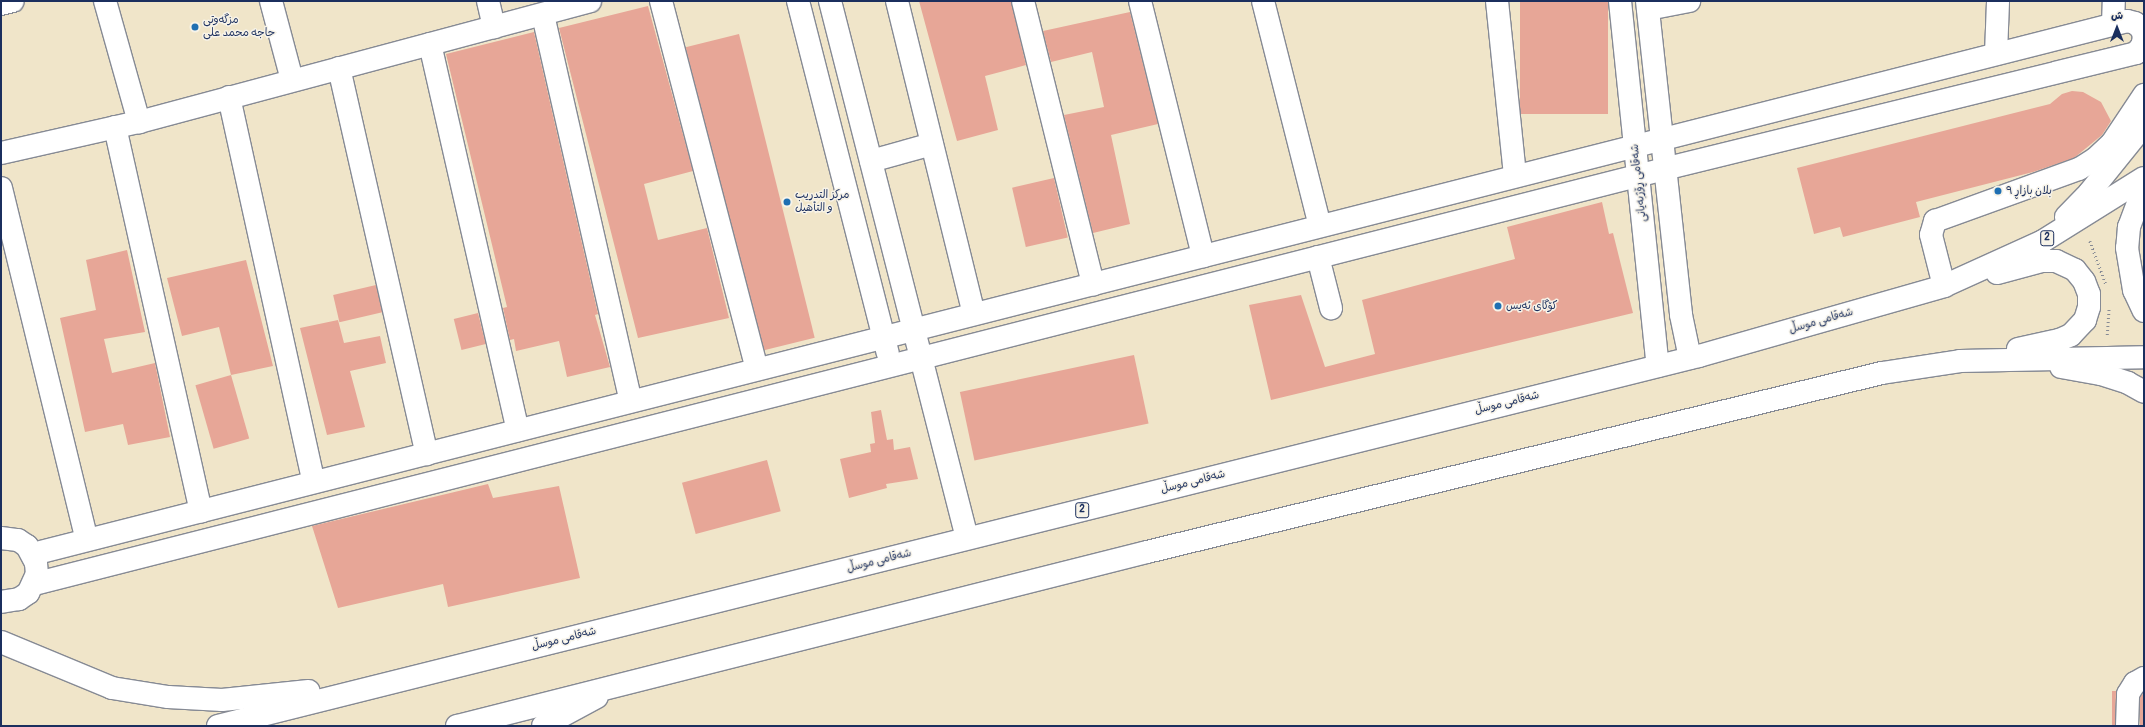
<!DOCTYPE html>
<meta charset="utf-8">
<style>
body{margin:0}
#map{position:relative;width:2145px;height:727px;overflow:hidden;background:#f0e5c9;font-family:Pangolin,"Playpen Sans Arabic",sans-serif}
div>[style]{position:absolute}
.building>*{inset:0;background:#e7a697;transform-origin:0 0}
.path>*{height:2.5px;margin-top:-1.25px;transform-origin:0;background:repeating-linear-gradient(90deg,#868a94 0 1px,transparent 0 4px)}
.roads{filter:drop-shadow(1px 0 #868a94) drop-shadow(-1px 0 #868a94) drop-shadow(0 1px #868a94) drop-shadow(0 -1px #868a94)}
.minor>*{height:22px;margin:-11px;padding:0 11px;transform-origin:11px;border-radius:11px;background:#fff}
.highway>*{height:22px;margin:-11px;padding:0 11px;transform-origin:11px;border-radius:11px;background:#fff}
.dots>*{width:11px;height:11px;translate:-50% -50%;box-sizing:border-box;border:2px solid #f7f3e8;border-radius:50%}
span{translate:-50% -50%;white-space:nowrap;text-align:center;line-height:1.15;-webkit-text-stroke:3px #f7f3e8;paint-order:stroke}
.shield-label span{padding:1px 3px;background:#f7f3e8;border:1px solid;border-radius:3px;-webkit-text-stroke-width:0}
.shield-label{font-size:10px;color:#1b2f5e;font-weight:700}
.poi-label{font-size:11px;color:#1b2f5e}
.left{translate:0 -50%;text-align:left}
.street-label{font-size:11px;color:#1b2f5e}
.frame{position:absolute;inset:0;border:2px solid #1b2f5e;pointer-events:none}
.north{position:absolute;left:2097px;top:8px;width:40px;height:40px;-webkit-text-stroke:3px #f7f3e8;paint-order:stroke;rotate:0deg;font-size:11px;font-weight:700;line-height:16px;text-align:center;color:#1b2f5e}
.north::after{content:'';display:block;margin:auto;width:14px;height:18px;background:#1b2f5e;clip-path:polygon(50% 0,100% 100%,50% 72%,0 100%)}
</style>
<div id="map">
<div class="building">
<i style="clip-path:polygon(919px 1px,1011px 1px,1026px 65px,985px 76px,998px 130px,957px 141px)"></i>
<i style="left:1520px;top:1px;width:88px;height:113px"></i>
<i style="clip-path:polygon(648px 6px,693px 171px,644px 184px,658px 240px,707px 228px,729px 318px,638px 338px,559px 28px)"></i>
<i style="clip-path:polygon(1130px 12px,1158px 124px,1111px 135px,1130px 224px,1093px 233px,1064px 115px,1104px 107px,1092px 52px,1051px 62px,1043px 31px)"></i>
<i style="clip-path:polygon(534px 32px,598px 314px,595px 315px,610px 367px,567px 377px,559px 341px,516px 351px,514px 339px,510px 340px,503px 308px,507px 307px,446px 54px)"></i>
<i style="left:739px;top:34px;width:313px;height:55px;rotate:76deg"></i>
<i style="clip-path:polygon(2072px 91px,2083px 92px,2101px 102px,2111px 121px,2102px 135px,2074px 158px,2033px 172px,1916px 202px,1920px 217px,1843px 237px,1840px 227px,1814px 234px,1797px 168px,2050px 104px,2062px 94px)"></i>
<i style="left:1054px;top:178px;width:61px;height:43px;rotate:77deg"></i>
<i style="clip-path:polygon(1602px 202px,1609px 234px,1613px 233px,1633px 313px,1271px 400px,1249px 305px,1301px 295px,1325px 367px,1375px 354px,1362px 300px,1515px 259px,1507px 227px)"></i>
<i style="clip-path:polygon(127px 250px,145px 332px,104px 339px,112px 373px,155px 363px,170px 437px,128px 445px,123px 424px,85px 432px,60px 318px,96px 310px,86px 260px)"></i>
<i style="clip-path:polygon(246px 260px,273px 366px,231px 375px,219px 327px,182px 336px,167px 278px)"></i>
<i style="left:376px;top:285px;width:28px;height:44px;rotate:77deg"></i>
<i style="left:478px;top:313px;width:32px;height:25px;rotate:76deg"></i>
<i style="clip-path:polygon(338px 320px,344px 343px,380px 336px,386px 363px,350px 371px,365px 427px,327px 435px,300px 328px)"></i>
<i style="left:1134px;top:355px;width:70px;height:178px;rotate:78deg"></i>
<i style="left:231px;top:375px;width:66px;height:37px;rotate:74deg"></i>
<i style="clip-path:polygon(881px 410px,887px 440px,893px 439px,894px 450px,910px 447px,918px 479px,886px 484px,887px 488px,849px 498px,840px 459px,871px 452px,870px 444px,875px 443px,871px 412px)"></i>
<i style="left:767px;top:460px;width:53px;height:88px;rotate:75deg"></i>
<i style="clip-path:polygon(488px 484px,493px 498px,559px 486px,580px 578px,448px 607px,443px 584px,338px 608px,312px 526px)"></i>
<i style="clip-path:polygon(2112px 691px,2116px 691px,2115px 726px,2112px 726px)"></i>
<i style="clip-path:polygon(2144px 692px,2144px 726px,2140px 726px,2140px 698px)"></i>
</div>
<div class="path">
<i style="left:2090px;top:241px;width:46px;rotate:69.6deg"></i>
<i style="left:2107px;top:335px;width:27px;rotate:-86deg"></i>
</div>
<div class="roads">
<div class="minor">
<i style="left:105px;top:1px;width:126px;rotate:74.3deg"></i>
<i style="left:271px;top:1px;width:82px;rotate:75.1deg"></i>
<i style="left:488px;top:1px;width:27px;rotate:77deg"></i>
<i style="left:661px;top:1px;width:380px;rotate:75.4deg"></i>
<i style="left:798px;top:1px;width:363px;rotate:75.7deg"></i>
<i style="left:830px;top:1px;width:554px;rotate:75.69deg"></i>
<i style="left:897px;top:1px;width:322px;rotate:76.2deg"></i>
<i style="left:1023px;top:1px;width:292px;rotate:76.1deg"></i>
<i style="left:1140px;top:1px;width:263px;rotate:76.1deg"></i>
<i style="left:1263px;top:1px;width:232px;rotate:75.8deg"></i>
<i style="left:1497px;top:1px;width:176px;rotate:84.1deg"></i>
<i style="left:1620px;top:1px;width:367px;rotate:84.1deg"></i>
<i style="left:1647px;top:1px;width:316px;rotate:83.8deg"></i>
<i style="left:1681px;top:315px;width:44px;rotate:78.2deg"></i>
<i style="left:1px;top:4px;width:12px;rotate:-14deg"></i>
<i style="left:1648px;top:9px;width:42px;rotate:-11deg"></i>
<i style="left:543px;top:15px;width:396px;rotate:77.2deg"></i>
<i style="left:2113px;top:24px;width:23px;rotate:-88deg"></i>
<i style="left:430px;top:44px;width:396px;rotate:77.2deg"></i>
<i style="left:1996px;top:54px;width:53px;rotate:-87.8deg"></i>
<i style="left:339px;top:68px;width:396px;rotate:77.2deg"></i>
<i style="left:229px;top:97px;width:394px;rotate:77.6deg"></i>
<i style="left:115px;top:127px;width:394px;rotate:77.4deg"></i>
<i style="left:1px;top:153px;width:141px;rotate:-12.7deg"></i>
<i style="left:139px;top:122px;width:467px;rotate:-15deg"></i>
<i style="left:871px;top:161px;width:63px;rotate:-15.6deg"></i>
<i style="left:1px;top:188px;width:362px;rotate:76.3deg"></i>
<i style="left:1318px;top:257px;width:53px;rotate:75.7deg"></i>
<i style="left:1944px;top:286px;width:53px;rotate:-104.3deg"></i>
<i style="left:1931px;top:235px;width:15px;rotate:-74deg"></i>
<i style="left:1935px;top:221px;width:153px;rotate:-19.9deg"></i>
<i style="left:2079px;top:169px;width:19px;rotate:-32deg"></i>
<i style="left:2095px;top:159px;width:23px;rotate:-43deg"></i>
<i style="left:2112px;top:143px;width:58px;rotate:-56.3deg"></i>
<i style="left:1px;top:538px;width:17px;rotate:7deg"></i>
<i style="left:18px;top:540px;width:11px;rotate:34deg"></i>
<i style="left:27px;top:546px;width:19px;rotate:62deg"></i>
<i style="left:36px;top:563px;width:11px;rotate:85deg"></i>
<i style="left:37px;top:574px;width:21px;rotate:115deg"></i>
<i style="left:28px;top:593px;width:11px;rotate:146deg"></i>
<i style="left:19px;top:599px;width:18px;rotate:171deg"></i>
<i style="left:33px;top:554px;width:2161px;rotate:-14.28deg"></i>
<i style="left:2127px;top:21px;width:8px;rotate:14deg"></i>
<i style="left:2135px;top:23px;width:9px;rotate:41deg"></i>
<i style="left:2142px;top:29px;width:8px;rotate:76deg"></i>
<i style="left:34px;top:584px;width:1682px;rotate:-14.28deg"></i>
<i style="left:1664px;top:169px;width:486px;rotate:-13.8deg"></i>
<i style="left:2136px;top:53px;width:9px;rotate:-49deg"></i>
<i style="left:2142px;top:46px;width:8px;rotate:-76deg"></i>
<i style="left:2127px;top:726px;width:32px;rotate:-88deg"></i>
<i style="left:2128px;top:694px;width:13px;rotate:-58deg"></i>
<i style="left:2135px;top:683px;width:10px;rotate:-29deg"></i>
</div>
<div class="highway">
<i style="left:2144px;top:187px;width:43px;rotate:110.6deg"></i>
<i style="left:2129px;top:227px;width:21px;rotate:95deg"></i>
<i style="left:2127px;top:248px;width:43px;rotate:80.5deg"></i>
<i style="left:2134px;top:290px;width:23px;rotate:65deg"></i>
<i style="left:2066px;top:217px;width:35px;rotate:-46deg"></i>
<i style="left:2090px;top:192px;width:86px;rotate:-51.1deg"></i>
<i style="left:1997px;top:273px;width:47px;rotate:-14.9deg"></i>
<i style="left:2042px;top:261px;width:14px"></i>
<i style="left:2056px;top:261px;width:21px;rotate:25deg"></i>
<i style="left:2075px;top:270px;width:14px;rotate:51deg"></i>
<i style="left:2084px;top:281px;width:14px;rotate:69deg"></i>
<i style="left:2089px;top:294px;width:13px;rotate:90deg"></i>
<i style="left:2089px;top:307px;width:14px;rotate:107deg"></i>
<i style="left:2085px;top:320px;width:21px;rotate:133deg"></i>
<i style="left:2071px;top:335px;width:13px;rotate:157deg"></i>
<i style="left:2059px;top:340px;width:42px;rotate:167.6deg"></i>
<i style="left:2061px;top:367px;width:41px;rotate:9.9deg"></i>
<i style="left:2101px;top:374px;width:28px;rotate:18deg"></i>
<i style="left:2128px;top:383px;width:18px;rotate:29deg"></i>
<i style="left:1px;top:642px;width:120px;rotate:22.5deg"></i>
<i style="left:112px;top:688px;width:57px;rotate:9.1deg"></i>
<i style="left:168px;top:697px;width:54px;rotate:3.2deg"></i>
<i style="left:222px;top:700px;width:87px;rotate:-5.9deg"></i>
<i style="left:218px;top:726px;width:1527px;rotate:-14.03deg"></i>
<i style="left:1699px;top:356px;width:255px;rotate:-15.9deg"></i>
<i style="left:1944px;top:286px;width:109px;rotate:-24.4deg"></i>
<i style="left:2043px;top:241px;width:119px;rotate:-32deg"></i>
<i style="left:457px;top:726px;width:712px;rotate:-14.15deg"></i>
<i style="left:1147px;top:552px;width:756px;rotate:-13.69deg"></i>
<i style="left:1882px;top:373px;width:79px;rotate:-8.7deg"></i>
<i style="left:1960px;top:361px;width:184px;rotate:-1.2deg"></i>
<i style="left:543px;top:726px;width:61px;rotate:-28.2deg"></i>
</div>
</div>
<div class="dots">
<i style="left:195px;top:27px;background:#1f6fb2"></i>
<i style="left:1998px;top:191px;background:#1f6fb2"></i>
<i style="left:787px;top:202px;background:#1f6fb2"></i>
<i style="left:1498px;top:306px;background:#1f6fb2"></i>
</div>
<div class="shield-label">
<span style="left:2047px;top:238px">2</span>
<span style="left:1082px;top:510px">2</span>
</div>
<div class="poi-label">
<span class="left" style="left:203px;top:27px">مزگه‌وتی<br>حاجه‌ محمد علی</span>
<span class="left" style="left:2006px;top:191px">بلان بازاڕ ٩</span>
<span class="left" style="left:795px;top:202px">مركز التدريب<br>و التأهيل</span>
<span class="left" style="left:1506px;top:306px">کۆگای ئەیس</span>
</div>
<div class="street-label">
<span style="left:1639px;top:183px;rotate:-96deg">شەقامی ڕۆژبەیانی</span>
<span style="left:1821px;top:321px;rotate:-16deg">شەقامی موسڵ</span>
<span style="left:1507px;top:403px;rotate:-14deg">شەقامی موسڵ</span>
<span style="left:1193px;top:482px;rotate:-14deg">شەقامی موسڵ</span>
<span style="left:879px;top:561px;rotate:-14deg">شەقامی موسڵ</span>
<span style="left:564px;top:639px;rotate:-14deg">شەقامی موسڵ</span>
</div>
<div class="frame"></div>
<div class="north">ش</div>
</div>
